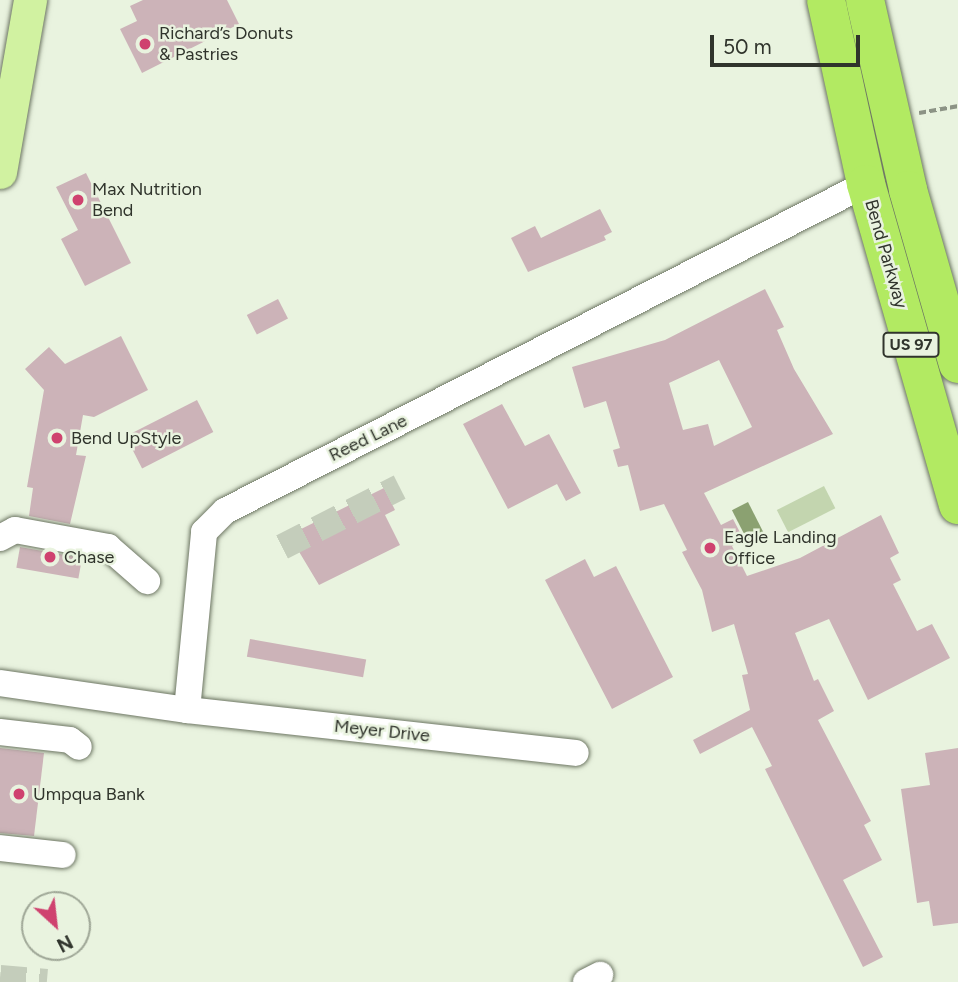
<!DOCTYPE html>
<html>
<head>
<meta charset="utf-8">
<style>
  body { margin:0 }
  #map { position:relative; width:958px; height:982px; overflow:hidden; background:#e9f3df; font-family:Figtree,sans-serif }
  div>[style] { position:absolute }
  [style*='--x'] { left:calc(var(--x)*1px); top:calc(var(--y)*1px); width:calc(var(--w)*1px); rotate:calc(var(--a)*1deg) }
  .green>* { inset:0; background:#c3d5af; transform-origin:0 0 }
  .water>* { inset:0; background:#8ba171; transform-origin:0 0 }
  .building>* { inset:0; background:#ccb3b8; transform-origin:0 0 }
  .minor-tunnel>* { height:26px; margin-top:-13px; transform-origin:0; background:repeating-linear-gradient(90deg,#c4cdbb 0 26px,transparent 0 39px) }
  .path>* { height:3.5px; margin-top:-1.75px; transform-origin:0; background:repeating-linear-gradient(90deg,#8c9385 0 7px,transparent 0 10.5px) }
  .roads { filter:drop-shadow(0 0 2px #6d7663) drop-shadow(0 0 2px #6d7663) }
  .minor>* { height:26px; margin:-13px; padding:0 13px; transform-origin:13px; border-radius:13px; background:#fff }
  .major>* { height:33px; margin:-16.5px; padding:0 16.5px; transform-origin:16.5px; border-radius:16.5px; background:#d1f2a1 }
  .highway>* { height:38px; margin:-19px; padding:0 19px; transform-origin:19px; border-radius:19px; background:#b2ea62 }
  .dots>* { width:19px; height:19px; translate:-50% -50%; box-sizing:border-box; border:4px solid #e9f3df; border-radius:50% }
  span { translate:-50% -50%; white-space:nowrap; text-align:center; line-height:1.15; -webkit-text-stroke:5px #e9f3df; paint-order:stroke }
  .shield-label span { padding:2px 5px; background:#e9f3df; border:2px solid; border-radius:5px; -webkit-text-stroke-width:0 }
  .shield-label { font-size:16px; color:#30342c; font-weight:700 }
  .poi-label { font-size:18px; color:#30342c }
  .left { translate:0 -50%; text-align:left }
  .street-label { font-size:18px; color:#30342c }
  .north { position:absolute; left:21px; top:891px; width:70px; height:70px; box-sizing:border-box; background:#e9f3df; border:2px solid #9fa797; border-radius:50%; rotate:153deg; font-size:19px; font-weight:700; line-height:28px; text-align:center; color:#30342c }
  .north::after { content:''; display:block; margin:auto; width:24px; height:32px; background:#cf426f; clip-path:polygon(50% 0,100% 100%,50% 72%,0 100%) }
  .scale { position:absolute; left:710px; top:35px; width:150px; height:32px; box-sizing:border-box; border:4px solid #30342c; border-top:0; padding-left:9px; font-size:21px; line-height:24px; white-space:nowrap; color:#30342c; -webkit-text-stroke:5px #e9f3df; paint-order:stroke }
</style>
</head>
<body>
<div id="map">
  <div class="green">
    <i style="left:824px;top:486px;width:25px;height:53px;rotate:63deg"></i>
  </div>
  <div class="water">
    <i style="left:748px;top:502px;width:38px;height:18px;rotate:63deg"></i>
  </div>
  <div class="building">
    <i style="clip-path:polygon(143px 0,227px 0,239px 24px,142px 73px,120px 29px,137px 21px,130px 6px)"></i>
    <i style="clip-path:polygon(86px 173px,131px 263px,85px 286px,61px 239px,78px 230px,56px 187px)"></i>
    <i style="clip-path:polygon(600px 209px,612px 232px,604px 236px,606px 240px,528px 272px,511px 238px,535px 226px,541px 238px)"></i>
    <i style="clip-path:polygon(evenodd,765px 289px,784px 327px,777px 330px,794px 369px,833px 434px,704px 493px,721px 525px,733px 519px,744px 540px,732px 546px,747px 576px,800px 558px,881px 515px,899px 553px,890px 558px,901px 580px,893px 584px,917px 631px,932px 624px,950px 658px,868px 700px,829px 619px,795px 633px,814px 681px,818px 679px,834px 711px,818px 720px,871px 821px,864px 825px,882px 860px,843px 880px,883px 957px,863px 967px,765px 769px,772px 766px,752px 727px,700px 754px,693px 740px,750px 710px,742px 675px,748px 674px,734px 624px,712px 632px,702px 590px,682px 552px,687px 550px,664px 504px,640px 511px,628px 465px,618px 467px,613px 450px,620px 448px,606px 401px,584px 408px,572px 367px,665px 340px,765px 289px,719px 360px,752px 427px,714px 446px,708px 424px,683px 430px,669px 383px,719px 360px)"></i>
    <i style="left:278px;top:299px;width:22px;height:35px;rotate:63deg"></i>
    <i style="clip-path:polygon(121px 336px,148px 390px,94px 417px,83px 415px,76px 455px,86px 456px,70px 524px,29px 516px,33px 488px,27px 487px,44px 390px,25px 369px,49px 347px,65px 364px)"></i>
    <i style="left:197px;top:400px;width:36px;height:80px;rotate:63deg"></i>
    <i style="clip-path:polygon(502px 404px,525px 446px,549px 434px,581px 493px,566px 501px,557px 484px,508px 509px,463px 424px)"></i>
    <i style="clip-path:polygon(384px 488px,395px 510px,385px 515px,400px 545px,319px 585px,289px 535px)"></i>
    <i style="left:20px;top:547px;width:63px;height:21px;rotate:10deg"></i>
    <i style="clip-path:polygon(585px 559px,594px 577px,616px 566px,673px 677px,612px 709px,545px 580px)"></i>
    <i style="left:250px;top:639px;width:118px;height:18px;rotate:10deg"></i>
    <i style="clip-path:polygon(0 748px,44px 753px,34px 836px,0 833px)"></i>
    <i style="clip-path:polygon(958px 748px,958px 923px,933px 926px,929px 901px,917px 903px,901px 789px,930px 785px,925px 753px)"></i>
  </div>
  <div class="minor-tunnel">
    <i style="--x:282;--y:547;--w:132;--a:-27"></i>
    <i style="--x:0;--y:978;--w:47;--a:4.9"></i>
  </div>
  <div class="path">
    <i style="--x:919;--y:113;--w:40;--a:-10"></i>
  </div>
  <div class="roads">
    <div class="minor">
      <i style="--x:0;--y:538;--w:17;--a:-28"></i>
      <i style="--x:15;--y:530;--w:95;--a:10.4"></i>
      <i style="--x:108;--y:547;--w:52;--a:41.1"></i>
      <i style="--x:0;--y:683;--w:189;--a:8.2"></i>
      <i style="--x:187;--y:710;--w:391;--a:6.3"></i>
      <i style="--x:187;--y:710;--w:179;--a:-84.5"></i>
      <i style="--x:204;--y:532;--w:30;--a:-45"></i>
      <i style="--x:225;--y:511;--w:720;--a:-27.03"></i>
      <i style="--x:0;--y:732;--w:70;--a:6.5"></i>
      <i style="--x:70;--y:740;--w:11;--a:38"></i>
      <i style="--x:0;--y:848;--w:63;--a:6.3"></i>
      <i style="--x:586;--y:982;--w:16;--a:-27"></i>
    </div>
    <div class="major">
      <i style="--x:0;--y:172;--w:175;--a:-80.1"></i>
    </div>
    <div class="highway">
      <i style="--x:826;--y:0;--w:188;--a:77.7"></i>
      <i style="--x:866;--y:184;--w:334;--a:74"></i>
      <i style="--x:865;--y:0;--w:195;--a:77.2"></i>
      <i style="--x:908;--y:190;--w:181;--a:74"></i>
    </div>
  </div>
  <div class="dots">
    <i style="left:145px;top:44px;background:#cf426f"></i>
    <i style="left:78px;top:200px;background:#cf426f"></i>
    <i style="left:57px;top:438px;background:#cf426f"></i>
    <i style="left:710px;top:548px;background:#cf426f"></i>
    <i style="left:50px;top:557px;background:#cf426f"></i>
    <i style="left:19px;top:794px;background:#cf426f"></i>
  </div>
  <div class="shield-label">
    <span style="left:911px;top:345px">US 97</span>
  </div>
  <div class="poi-label">
    <span class="left" style="left:159px;top:44px">Richard’s Donuts<br>&amp; Pastries</span>
    <span class="left" style="left:92px;top:200px">Max Nutrition<br>Bend</span>
    <span class="left" style="left:71px;top:438px">Bend UpStyle</span>
    <span class="left" style="left:724px;top:548px">Eagle Landing<br>Office</span>
    <span class="left" style="left:64px;top:557px">Chase</span>
    <span class="left" style="left:33px;top:794px">Umpqua Bank</span>
  </div>
  <div class="street-label">
    <span style="left:886px;top:254px;rotate:74deg">Bend Parkway</span>
    <span style="left:368px;top:438px;rotate:-26deg">Reed Lane</span>
    <span style="left:382px;top:731px;rotate:6deg">Meyer Drive</span>
  </div>
  <div class="north">N</div>
  <div class="scale">50 m</div>
</div>
</body>
</html>
